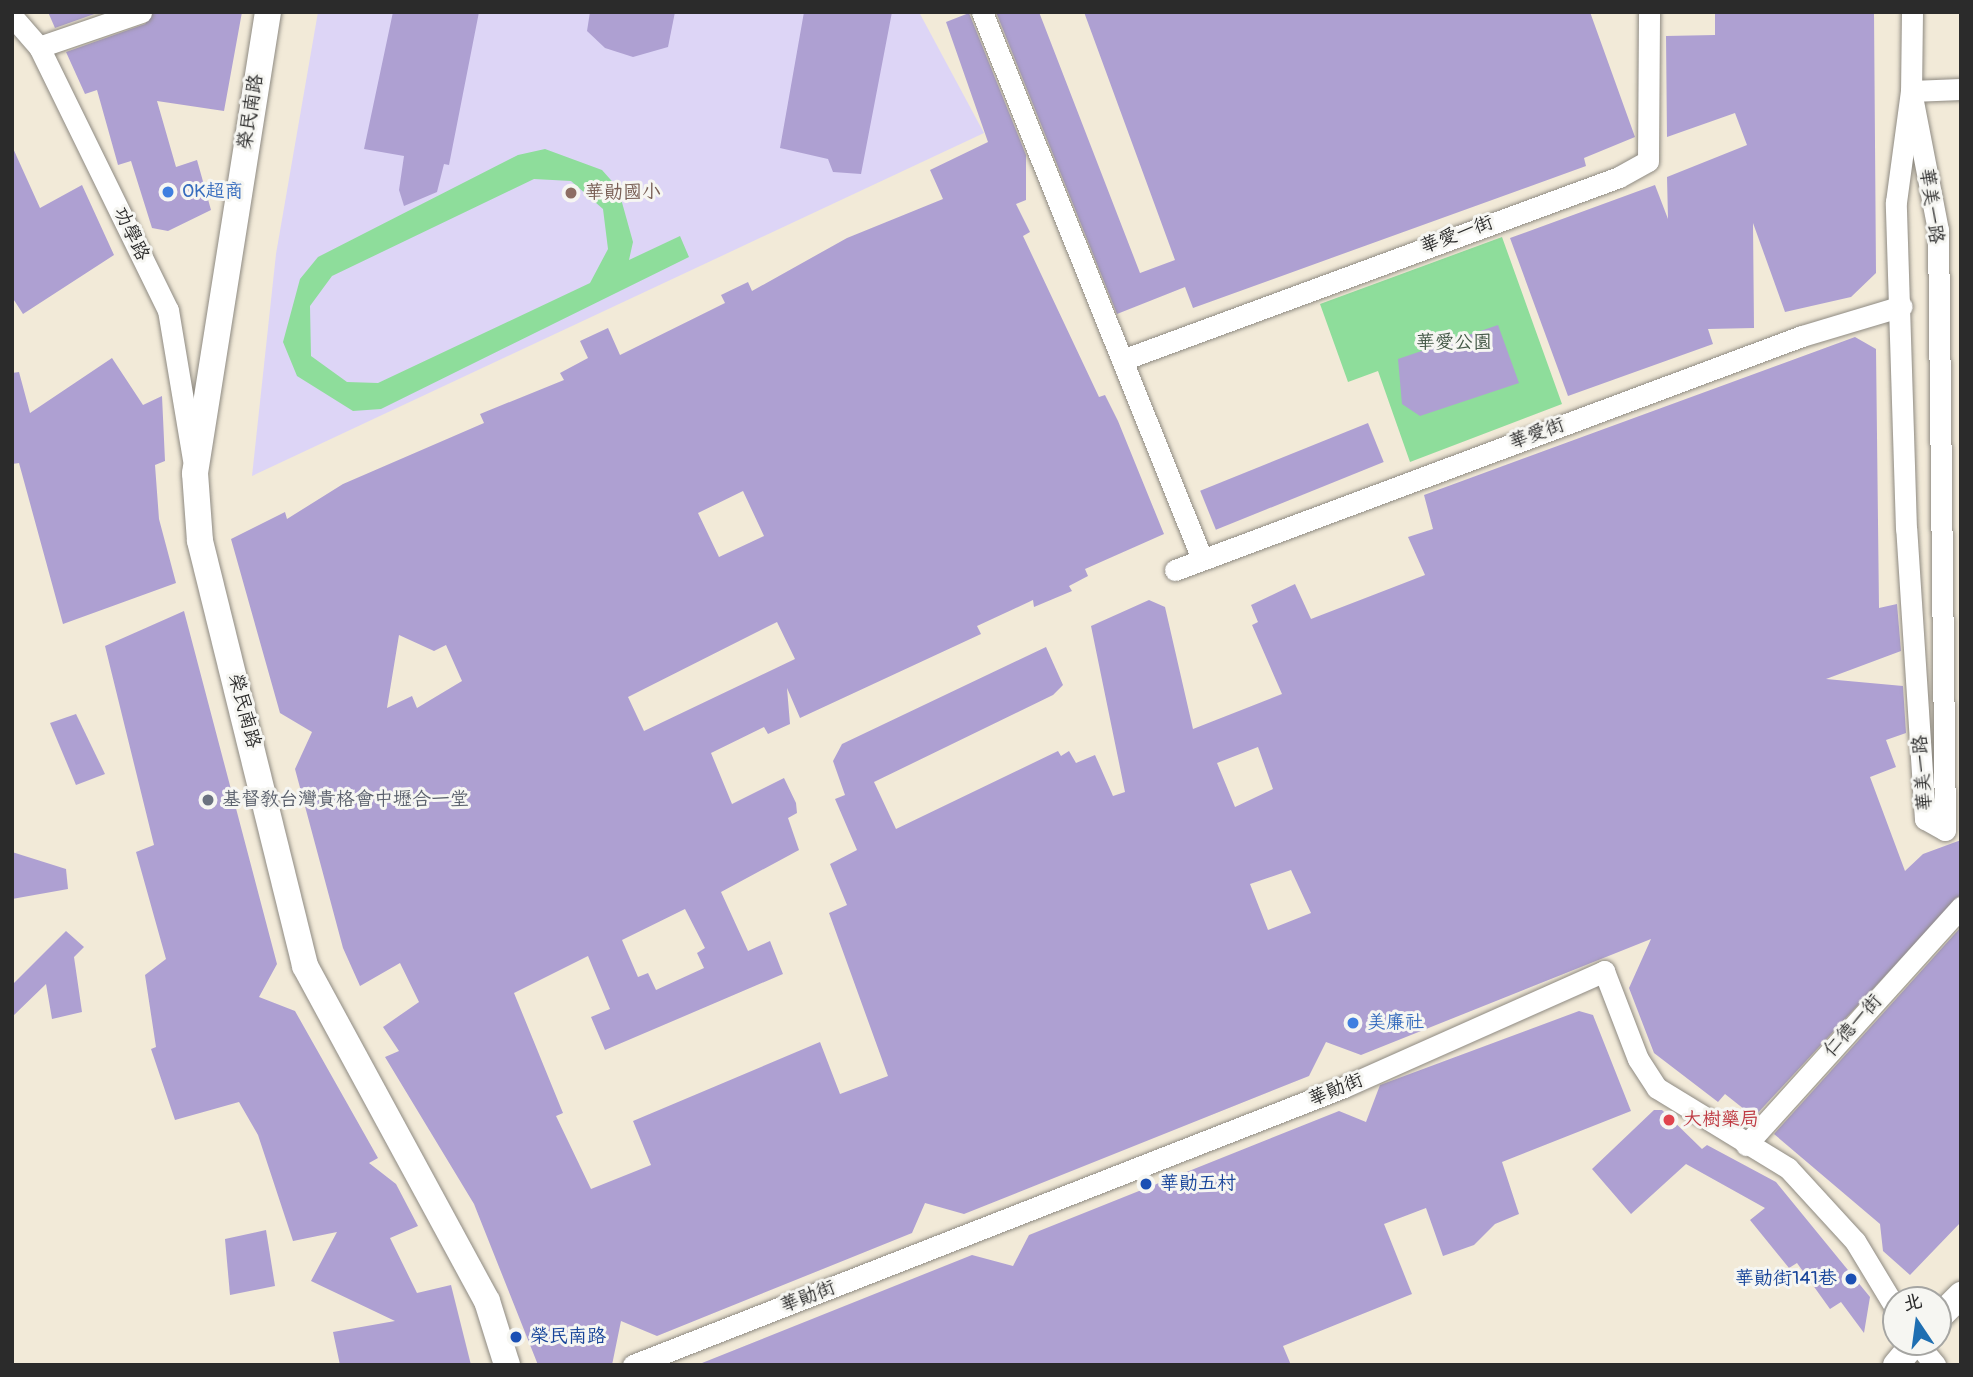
<!DOCTYPE html>
<html>
<head>
<meta charset="utf-8">
<style>
  body { margin:0 }
  #map { position:relative; width:1973px; height:1377px; overflow:hidden; background:#f2ead8; font-family:Pangolin,"LXGW WenKai TC",sans-serif }
  div>[style] { position:absolute }
  [style*='--x'] { left:calc(var(--x)*1px); top:calc(var(--y)*1px); width:calc(var(--w)*1px); rotate:calc(var(--a)*1deg) }
  .built>* { inset:0; background:#ddd5f6 }
  .green>* { inset:0; background:#8edd9b }
  .building>* { inset:0; background:#aea0d2; transform-origin:0 0 }
  .roads { filter:drop-shadow(0 0 2px #8e8a82) drop-shadow(0 0 2px #8e8a82) }
  .minor>* { height:21px; margin:-10.5px; padding:0 10.5px; transform-origin:10.5px; border-radius:10.5px; background:#fff }
  .tertiary>* { height:26px; margin:-13px; padding:0 13px; transform-origin:13px; border-radius:13px; background:#fff }
  .dots>* { width:19px; height:19px; translate:-50% -50%; box-sizing:border-box; border:4px solid #f6f6f2; border-radius:50% }
  span { translate:-50% -50%; white-space:nowrap; text-align:center; line-height:1.15; -webkit-text-stroke:6px #f6f6f2; paint-order:stroke }
  .street-label { font-size:19px; color:#2b2b2b }
  .shop-label { font-size:19px; color:#366cbe }
  .left { translate:0 -50%; text-align:left }
  .education-label { font-size:19px; color:#785e54 }
  .park-label { font-size:19px; color:#445847 }
  .worship-label { font-size:19px; color:#5b616d }
  .health-label { font-size:19px; color:#be3a42 }
  .transit-label { font-size:19px; color:#164399 }
  .right { translate:-100% -50%; text-align:right }
  .frame { position:absolute; inset:0; border:14px solid #2b2b2b; pointer-events:none }
  .north { position:absolute; left:1882px; top:1286px; width:70px; height:70px; box-sizing:border-box; background:#f6f6f2; border:2px solid #a5a5a2; border-radius:50%; rotate:347deg; font-size:19px; font-weight:700; line-height:28px; text-align:center; color:#2b2b2b }
  .north::after { content:''; display:block; margin:auto; width:24px; height:32px; background:#1f6fb2; clip-path:polygon(50% 0,100% 100%,50% 72%,0 100%) }
</style>
</head>
<body>
<div id="map">
  <div class="built">
    <i style="clip-path:polygon(318px 12px,919px 12px,984px 133px,252px 476px,276px 254px)"></i>
  </div>
  <div class="green">
    <i style="clip-path:polygon(evenodd,545px 149px,602px 170px,618px 188px,633px 242px,629px 260px,680px 236px,689px 257px,381px 409px,353px 411px,297px 376px,283px 342px,300px 279px,318px 257px,518px 155px,545px 149px,534px 179px,571px 181px,603px 209px,608px 249px,590px 283px,378px 383px,347px 382px,311px 356px,310px 306px,332px 276px,534px 179px)"></i>
    <i style="clip-path:polygon(1502px 237px,1562px 404px,1410px 462px,1378px 371px,1348px 382px,1320px 304px)"></i>
  </div>
  <div class="building">
    <i style="clip-path:polygon(48px 12px,100px 12px,55px 28px)"></i>
    <i style="clip-path:polygon(154px 12px,242px 12px,224px 111px,157px 101px,176px 167px,197px 160px,211px 210px,168px 231px,152px 228px,131px 161px,118px 165px,97px 90px,85px 94px,66px 52px,145px 24px)"></i>
    <i style="clip-path:polygon(393px 12px,479px 12px,449px 165px,444px 164px,437px 192px,404px 206px,399px 190px,404px 156px,364px 149px)"></i>
    <i style="clip-path:polygon(590px 12px,675px 12px,668px 47px,633px 57px,605px 48px,587px 31px)"></i>
    <i style="clip-path:polygon(804px 12px,892px 12px,861px 174px,833px 172px,828px 159px,780px 148px)"></i>
    <i style="clip-path:polygon(996px 12px,1039px 12px,1140px 273px,1175px 260px,1084px 12px,1590px 12px,1635px 137px,1584px 158px,1586px 166px,1193px 308px,1185px 287px,1117px 314px)"></i>
    <i style="clip-path:polygon(1715px 12px,1874px 12px,1876px 273px,1851px 297px,1785px 312px,1753px 223px,1754px 328px,1708px 329px,1713px 344px,1568px 396px,1510px 238px,1655px 185px,1668px 219px,1667px 177px,1747px 145px,1735px 113px,1667px 137px,1666px 36px,1715px 35px)"></i>
    <i style="clip-path:polygon(evenodd,969px 13px,1026px 155px,1026px 200px,1016px 204px,1030px 232px,1023px 236px,1099px 397px,1105px 395px,1118px 421px,1164px 534px,1085px 569px,1088px 576px,1069px 586px,1072px 591px,1034px 607px,1033px 600px,977px 626px,981px 634px,800px 718px,787px 688px,790px 724px,768px 734px,764px 727px,711px 753px,732px 804px,784px 778px,796px 803px,797px 813px,788px 818px,799px 850px,721px 892px,748px 951px,770px 941px,783px 974px,605px 1050px,591px 1017px,610px 1009px,588px 956px,514px 993px,563px 1113px,556px 1116px,591px 1189px,651px 1165px,633px 1121px,820px 1042px,840px 1094px,888px 1076px,829px 913px,847px 905px,830px 864px,857px 850px,835px 799px,845px 795px,833px 761px,842px 744px,1046px 647px,1063px 685px,1053px 695px,874px 782px,896px 829px,1058px 751px,1061px 756px,1069px 751px,1076px 763px,1095px 755px,1113px 796px,1125px 792px,1091px 626px,1149px 600px,1165px 607px,1193px 729px,1282px 694px,1252px 625px,1258px 622px,1251px 605px,1295px 584px,1311px 619px,1425px 575px,1408px 537px,1433px 529px,1424px 495px,1855px 337px,1876px 349px,1879px 608px,1897px 604px,1901px 651px,1826px 679px,1903px 686px,1906px 733px,1886px 740px,1896px 767px,1870px 777px,1905px 871px,1923px 854px,1961px 840px,1961px 894px,1754px 1117px,1725px 1094px,1718px 1102px,1654px 1053px,1629px 988px,1651px 939px,1361px 1055px,1326px 1042px,1309px 1076px,964px 1214px,925px 1203px,912px 1233px,657px 1336px,621px 1321px,612px 1365px,538px 1365px,474px 1204px,385px 1057px,399px 1051px,383px 1027px,419px 1002px,400px 963px,360px 986px,343px 948px,295px 769px,312px 732px,280px 713px,231px 539px,285px 512px,287px 519px,343px 484px,484px 423px,480px 414px,564px 380px,560px 373px,588px 358px,580px 341px,608px 328px,620px 355px,725px 303px,721px 295px,748px 282px,752px 291px,847px 238px,943px 199px,930px 170px,988px 142px,946px 22px,969px 13px,743px 491px,764px 536px,719px 557px,698px 513px,743px 491px,969px 13px,777px 622px,795px 659px,644px 731px,628px 697px,777px 622px,969px 13px,399px 635px,434px 651px,446px 645px,462px 681px,417px 708px,412px 696px,387px 708px,399px 635px,969px 13px,1258px 747px,1273px 789px,1235px 807px,1217px 763px,1258px 747px,969px 13px,1291px 870px,1311px 913px,1268px 930px,1250px 884px,1291px 870px,969px 13px,685px 909px,705px 948px,697px 953px,704px 968px,656px 990px,648px 973px,638px 977px,622px 940px,685px 909px)"></i>
    <i style="clip-path:polygon(12px 146px,40px 208px,82px 185px,114px 255px,23px 314px,12px 297px)"></i>
    <i style="clip-path:polygon(1498px 325px,1519px 383px,1420px 416px,1402px 404px,1398px 359px)"></i>
    <i style="clip-path:polygon(112px 358px,143px 405px,162px 396px,165px 461px,155px 465px,159px 519px,176px 583px,63px 624px,19px 463px,12px 464px,12px 373px,19px 372px,30px 413px)"></i>
    <i style="left:1368px;top:423px;width:42px;height:181px;rotate:68deg"></i>
    <i style="clip-path:polygon(184px 611px,277px 964px,259px 997px,295px 1011px,378px 1158px,369px 1163px,396px 1184px,418px 1226px,390px 1238px,417px 1293px,451px 1285px,471px 1365px,340px 1365px,333px 1332px,395px 1321px,311px 1281px,337px 1232px,293px 1241px,258px 1135px,239px 1102px,175px 1120px,151px 1049px,156px 1047px,145px 975px,166px 959px,136px 852px,154px 845px,105px 646px)"></i>
    <i style="clip-path:polygon(76px 714px,105px 774px,76px 785px,50px 723px)"></i>
    <i style="clip-path:polygon(12px 852px,66px 869px,68px 889px,12px 899px)"></i>
    <i style="clip-path:polygon(1961px 927px,1961px 1222px,1910px 1275px,1883px 1251px,1880px 1224px,1774px 1134px)"></i>
    <i style="clip-path:polygon(66px 931px,84px 947px,74px 957px,82px 1012px,52px 1019px,46px 984px,12px 1017px,12px 985px)"></i>
    <i style="clip-path:polygon(1579px 1011px,1593px 1015px,1631px 1111px,1502px 1162px,1519px 1214px,1495px 1224px,1474px 1245px,1443px 1256px,1426px 1208px,1384px 1224px,1412px 1294px,1283px 1346px,1291px 1365px,697px 1365px,972px 1255px,1013px 1266px,1029px 1235px,1339px 1111px,1366px 1122px,1380px 1085px)"></i>
    <i style="clip-path:polygon(1654px 1110px,1662px 1110px,1702px 1149px,1707px 1145px,1776px 1182px,1870px 1297px,1864px 1333px,1841px 1302px,1830px 1309px,1797px 1263px,1789px 1268px,1750px 1220px,1765px 1208px,1686px 1164px,1631px 1214px,1592px 1169px)"></i>
    <i style="clip-path:polygon(266px 1230px,275px 1286px,230px 1295px,225px 1239px)"></i>
  </div>
  <div class="roads">
    <div class="minor">
      <i style="--x:982;--y:12;--w:590;--a:68.09"></i>
      <i style="--x:1912;--y:12;--w:79;--a:90.7"></i>
      <i style="--x:1911;--y:91;--w:50;--a:-2.3"></i>
      <i style="--x:12;--y:16;--w:41;--a:48.9"></i>
      <i style="--x:39;--y:47;--w:293;--a:63.9"></i>
      <i style="--x:168;--y:310;--w:151;--a:80.5"></i>
      <i style="--x:39;--y:47;--w:108;--a:-18.9"></i>
      <i style="--x:1911;--y:91;--w:142;--a:79"></i>
      <i style="--x:1938;--y:230;--w:600;--a:89.33"></i>
      <i style="--x:1945;--y:830;--w:23;--a:-151"></i>
      <i style="--x:1925;--y:819;--w:291;--a:-93.7"></i>
      <i style="--x:1906;--y:529;--w:327;--a:-91.8"></i>
      <i style="--x:1896;--y:202;--w:112;--a:-82.3"></i>
      <i style="--x:1125;--y:359;--w:526;--a:-20.22"></i>
      <i style="--x:1619;--y:177;--w:33;--a:-29"></i>
      <i style="--x:1648;--y:161;--w:149;--a:-89.6"></i>
      <i style="--x:1175;--y:570;--w:669;--a:-20.47"></i>
      <i style="--x:1802;--y:336;--w:104;--a:-16.7"></i>
      <i style="--x:1746;--y:1145;--w:321;--a:-47.9"></i>
      <i style="--x:1916;--y:1342;--w:30;--a:50"></i>
      <i style="--x:633;--y:1365;--w:763;--a:-21.36"></i>
      <i style="--x:1344;--y:1087;--w:285;--a:-24"></i>
      <i style="--x:1604;--y:971;--w:94;--a:68.9"></i>
      <i style="--x:1638;--y:1059;--w:35;--a:57"></i>
      <i style="--x:1657;--y:1088;--w:153;--a:31.4"></i>
      <i style="--x:1788;--y:1168;--w:99;--a:47.5"></i>
      <i style="--x:1855;--y:1241;--w:79;--a:58.9"></i>
    </div>
    <div class="tertiary">
      <i style="--x:268;--y:12;--w:467;--a:99"></i>
      <i style="--x:195;--y:473;--w:68;--a:85.8"></i>
      <i style="--x:200;--y:541;--w:438;--a:76.1"></i>
      <i style="--x:305;--y:966;--w:381;--a:61.5"></i>
      <i style="--x:487;--y:1301;--w:67;--a:72.6"></i>
      <i style="--x:1938;--y:1318;--w:33;--a:-45"></i>
      <i style="--x:1896;--y:1365;--w:30;--a:-50"></i>
    </div>
  </div>
  <div class="dots">
    <i style="left:168px;top:192px;background:#3f7fe0"></i>
    <i style="left:571px;top:193px;background:#8d6e63"></i>
    <i style="left:208px;top:800px;background:#6b7280"></i>
    <i style="left:1353px;top:1023px;background:#3f7fe0"></i>
    <i style="left:1669px;top:1120px;background:#e0444e"></i>
    <i style="left:1146px;top:1184px;background:#1a4fb4"></i>
    <i style="left:1851px;top:1279px;background:#1a4fb4"></i>
    <i style="left:516px;top:1337px;background:#1a4fb4"></i>
  </div>
  <div class="street-label">
    <span style="left:251px;top:112px;rotate:-81deg">榮民南路</span>
    <span style="left:1931px;top:206px;rotate:82deg">華美一路</span>
    <span style="left:131px;top:234px;rotate:64deg">功學路</span>
    <span style="left:1457px;top:235px;rotate:-20deg">華愛一街</span>
    <span style="left:1537px;top:434px;rotate:-20deg">華愛街</span>
    <span style="left:244px;top:711px;rotate:75deg">榮民南路</span>
    <span style="left:1923px;top:773px;rotate:-94deg">華美一路</span>
    <span style="left:1853px;top:1026px;rotate:-48deg">仁德一街</span>
    <span style="left:1336px;top:1090px;rotate:-22deg">華勛街</span>
    <span style="left:808px;top:1297px;rotate:-21deg">華勛街</span>
  </div>
  <div class="shop-label">
    <span class="left" style="left:182px;top:192px">OK超商</span>
    <span class="left" style="left:1367px;top:1023px">美廉社</span>
  </div>
  <div class="education-label">
    <span class="left" style="left:585px;top:193px">華勛國小</span>
  </div>
  <div class="park-label">
    <span style="left:1454px;top:343px">華愛公園</span>
  </div>
  <div class="worship-label">
    <span class="left" style="left:222px;top:800px">基督教台灣貴格會中壢合一堂</span>
  </div>
  <div class="health-label">
    <span class="left" style="left:1683px;top:1120px">大樹藥局</span>
  </div>
  <div class="transit-label">
    <span class="left" style="left:1160px;top:1184px">華勛五村</span>
    <span class="right" style="left:1837px;top:1279px">華勛街141巷</span>
    <span class="left" style="left:530px;top:1337px">榮民南路</span>
  </div>
  <div class="frame"></div>
  <div class="north">北</div>
</div>
</body>
</html>
